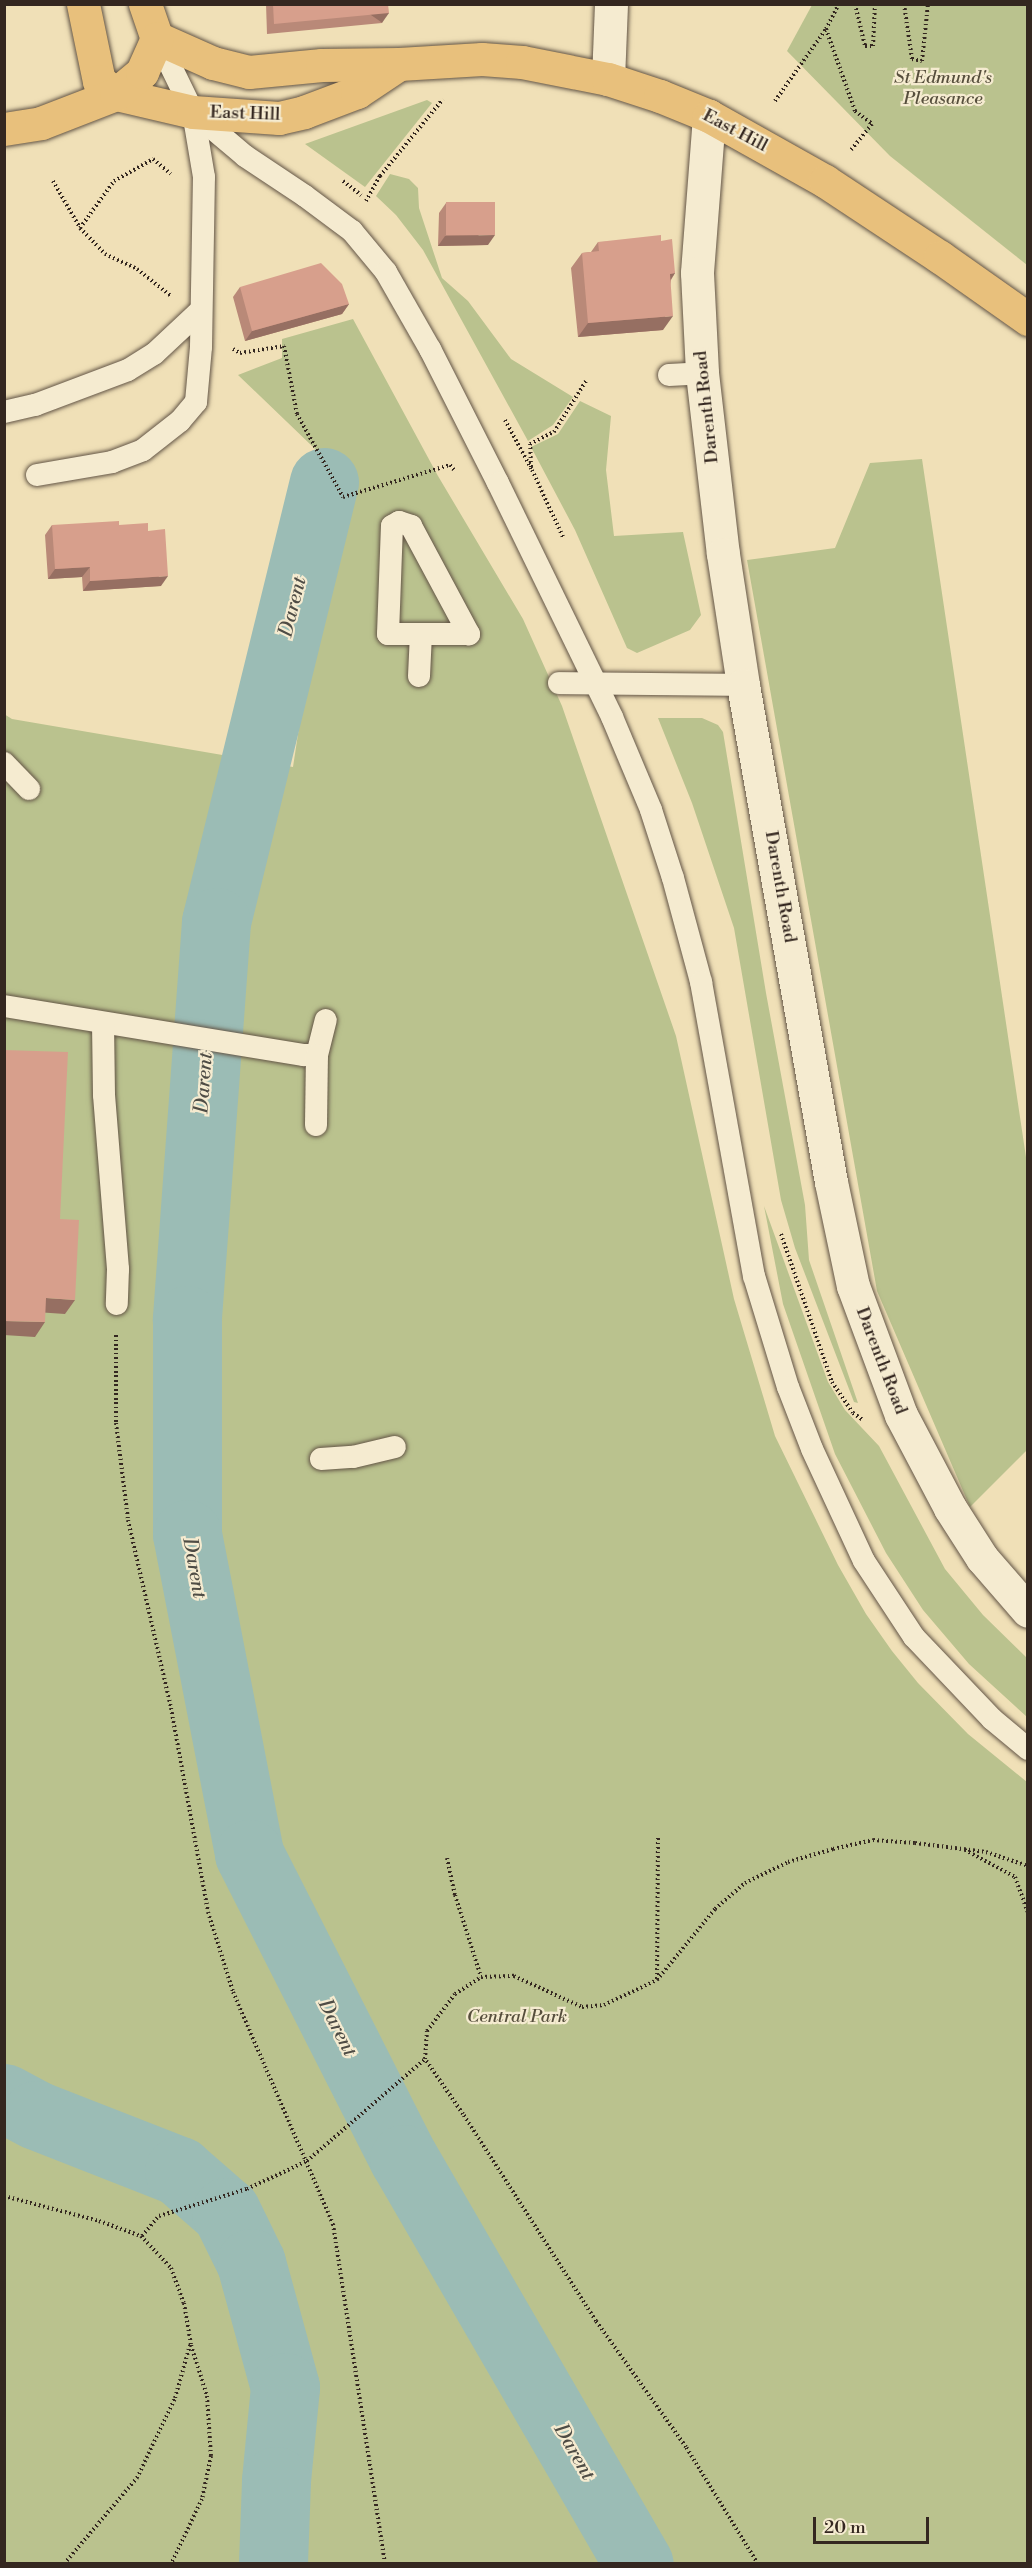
<!DOCTYPE html>
<html>
<head>
<meta charset="utf-8">
<style>
  body { margin:0 }
  #map { position:relative; width:1032px; height:2568px; overflow:hidden; background:#f0e0b7; font-family:"Libre Bodoni",serif }
  div>[style] { position:absolute }
  [style*='--x'] { left:calc(var(--x)*1px); top:calc(var(--y)*1px); width:calc(var(--w)*1px); rotate:calc(var(--a)*1deg) }
  .green>* { inset:0; background:#bac28e }
  .river>* { height:69px; margin:-34.5px; padding:0 34.5px; transform-origin:34.5px; border-radius:34.5px; background:#9bbcb5 }
  .path>* { height:4px; margin-top:-2px; transform-origin:0; background:repeating-linear-gradient(90deg,#342720 0 1.5px,transparent 0 4.5px) }
  .roads { filter:drop-shadow(0 0 2px #635546) drop-shadow(0 0 2px #635546) }
  .service>* { height:22px; margin:-11px; padding:0 11px; transform-origin:11px; border-radius:11px; background:#f5ebd0 }
  .minor>* { height:33px; margin:-16.5px; padding:0 16.5px; transform-origin:16.5px; border-radius:16.5px; background:#f5ebd0 }
  .tertiary>* { height:33px; margin:-16.5px; padding:0 16.5px; transform-origin:16.5px; border-radius:16.5px; background:#f5ebd0 }
  .primary>* { height:33px; margin:-16.5px; padding:0 16.5px; transform-origin:16.5px; border-radius:16.5px; background:#e8c07c }
  .wall>* { inset:0; background:#b98978 }
  .shaded-wall>* { inset:0; background:#966f62; transform-origin:0 0 }
  .building>* { inset:0; background:#d79f8c; transform-origin:0 0 }
  span { translate:-50% -50%; white-space:nowrap; text-align:center; line-height:1.15; -webkit-text-stroke:4.5px #f5ebd0; paint-order:stroke }
  .park-label { font-size:18px; color:#564e3c; font-style:italic }
  .street-label { font-size:18px; color:#342720 }
  .water-label { font-size:20px; color:#4e4c45; font-style:italic }
  .frame { position:absolute; inset:0; border:6px solid #342720; pointer-events:none }
  .scale { position:absolute; left:813px; top:2517px; width:116px; height:27px; box-sizing:border-box; border:3px solid #342720; border-top:0; padding-left:8px; font-size:18px; line-height:21px; white-space:nowrap; color:#342720; -webkit-text-stroke:4px #f5ebd0; paint-order:stroke }
</style>
</head>
<body>
<div id="map">
  <div class="green">
    <i style="clip-path:polygon(812px 5px,1027px 5px,1027px 265px,890px 156px,787px 51px)"></i>
    <i style="clip-path:polygon(427px 100px,432px 103px,365px 187px,305px 144px)"></i>
    <i style="clip-path:polygon(390px 174px,409px 179px,418px 188px,419px 208px,442px 278px,468px 301px,511px 359px,573px 397px,553px 425px,528px 441px,423px 250px,396px 215px,376px 196px)"></i>
    <i style="clip-path:polygon(353px 319px,438px 476px,523px 619px,562px 706px,676px 1036px,734px 1299px,775px 1436px,838px 1565px,866px 1614px,892px 1651px,918px 1683px,968px 1734px,1027px 1782px,1027px 2563px,5px 2563px,4px 714px,12px 719px,293px 767px,338px 471px,238px 375px,282px 358px,282px 339px)"></i>
    <i style="clip-path:polygon(580px 401px,611px 416px,606px 470px,614px 536px,683px 532px,701px 615px,690px 630px,637px 653px,627px 648px,575px 530px,531px 447px,558px 434px)"></i>
    <i style="clip-path:polygon(922px 459px,1027px 1164px,1027px 1450px,970px 1507px,877px 1291px,747px 560px,835px 548px,870px 463px)"></i>
    <i style="clip-path:polygon(658px 718px,702px 718px,718px 725px,723px 732px,766px 993px,805px 1205px,809px 1260px,858px 1403px,854px 1402px,795px 1248px,781px 1200px,734px 928px,692px 803px)"></i>
    <i style="clip-path:polygon(764px 1206px,828px 1382px,845px 1410px,879px 1446px,945px 1569px,983px 1615px,1027px 1658px,1027px 1717px,969px 1664px,923px 1610px,886px 1553px,835px 1454px,783px 1304px)"></i>
  </div>
  <div class="river">
    <i style="--x:324;--y:482;--w:453;--a:103.8"></i>
    <i style="--x:216;--y:922;--w:399;--a:94.2"></i>
    <i style="--x:187;--y:1320;--w:214;--a:90"></i>
    <i style="--x:187;--y:1534;--w:326;--a:79"></i>
    <i style="--x:249;--y:1854;--w:342;--a:63.1"></i>
    <i style="--x:404;--y:2159;--w:468;--a:59.9"></i>
    <i style="--x:4;--y:2098;--w:36;--a:28"></i>
    <i style="--x:36;--y:2115;--w:154;--a:21.4"></i>
    <i style="--x:179;--y:2171;--w:62;--a:41.1"></i>
    <i style="--x:226;--y:2212;--w:57;--a:63.9"></i>
    <i style="--x:251;--y:2263;--w:129;--a:74.7"></i>
    <i style="--x:285;--y:2387;--w:94;--a:95.5"></i>
    <i style="--x:276;--y:2481;--w:83;--a:92.1"></i>
  </div>
  <div class="path">
    <i style="--x:855;--y:4;--w:43;--a:76.6"></i>
    <i style="--x:865;--y:46;--w:8;--a:0"></i>
    <i style="--x:873;--y:46;--w:42;--a:-87.3"></i>
    <i style="--x:904;--y:4;--w:56;--a:81.7"></i>
    <i style="--x:912;--y:59;--w:10;--a:11"></i>
    <i style="--x:922;--y:61;--w:57;--a:-84"></i>
    <i style="--x:826;--y:29;--w:87;--a:70.5"></i>
    <i style="--x:855;--y:111;--w:21;--a:37"></i>
    <i style="--x:872;--y:124;--w:33;--a:129"></i>
    <i style="--x:775;--y:101;--w:88;--a:-54.7"></i>
    <i style="--x:826;--y:29;--w:28;--a:-63"></i>
    <i style="--x:53;--y:181;--w:54;--a:60.1"></i>
    <i style="--x:80;--y:228;--w:36;--a:46"></i>
    <i style="--x:105;--y:254;--w:35;--a:25"></i>
    <i style="--x:137;--y:269;--w:43;--a:38.5"></i>
    <i style="--x:343;--y:181;--w:23;--a:38"></i>
    <i style="--x:366;--y:201;--w:29;--a:-61"></i>
    <i style="--x:380;--y:176;--w:99;--a:-50.7"></i>
    <i style="--x:80;--y:228;--w:58;--a:-54.1"></i>
    <i style="--x:114;--y:181;--w:45;--a:-29.4"></i>
    <i style="--x:153;--y:159;--w:23;--a:40"></i>
    <i style="--x:233;--y:349;--w:8;--a:30"></i>
    <i style="--x:240;--y:353;--w:45;--a:-9"></i>
    <i style="--x:284;--y:346;--w:69;--a:79.2"></i>
    <i style="--x:297;--y:414;--w:95;--a:61"></i>
    <i style="--x:343;--y:497;--w:112;--a:-16.7"></i>
    <i style="--x:450;--y:465;--w:6;--a:51"></i>
    <i style="--x:505;--y:420;--w:57;--a:61.6"></i>
    <i style="--x:532;--y:470;--w:74;--a:65.2"></i>
    <i style="--x:531;--y:467;--w:23;--a:-92"></i>
    <i style="--x:530;--y:444;--w:27;--a:-27"></i>
    <i style="--x:554;--y:432;--w:60;--a:-57.9"></i>
    <i style="--x:781;--y:1234;--w:157;--a:71"></i>
    <i style="--x:832;--y:1382;--w:37;--a:56"></i>
    <i style="--x:853;--y:1413;--w:12;--a:35"></i>
    <i style="--x:116;--y:1335;--w:88;--a:90"></i>
    <i style="--x:116;--y:1423;--w:98;--a:82.9"></i>
    <i style="--x:128;--y:1520;--w:193;--a:77.1"></i>
    <i style="--x:171;--y:1708;--w:207;--a:79.7"></i>
    <i style="--x:208;--y:1912;--w:84;--a:72.6"></i>
    <i style="--x:233;--y:1992;--w:253;--a:66.7"></i>
    <i style="--x:333;--y:2224;--w:344;--a:81.3"></i>
    <i style="--x:965;--y:1850;--w:57;--a:28.4"></i>
    <i style="--x:1015;--y:1877;--w:37;--a:70"></i>
    <i style="--x:447;--y:1858;--w:38;--a:78"></i>
    <i style="--x:455;--y:1895;--w:86;--a:72.4"></i>
    <i style="--x:657;--y:1979;--w:141;--a:-89.6"></i>
    <i style="--x:4;--y:2196;--w:98;--a:14.7"></i>
    <i style="--x:99;--y:2221;--w:45;--a:19.7"></i>
    <i style="--x:141;--y:2236;--w:44;--a:46.8"></i>
    <i style="--x:171;--y:2268;--w:37;--a:70"></i>
    <i style="--x:184;--y:2303;--w:43;--a:80.5"></i>
    <i style="--x:191;--y:2345;--w:53;--a:72.6"></i>
    <i style="--x:207;--y:2396;--w:60;--a:86.2"></i>
    <i style="--x:211;--y:2456;--w:44;--a:101.8"></i>
    <i style="--x:202;--y:2499;--w:72;--a:115.5"></i>
    <i style="--x:142;--y:2236;--w:26;--a:-50"></i>
    <i style="--x:159;--y:2216;--w:92;--a:-17.1"></i>
    <i style="--x:247;--y:2189;--w:66;--a:-25"></i>
    <i style="--x:307;--y:2161;--w:156;--a:-40.8"></i>
    <i style="--x:64;--y:2564;--w:113;--a:-49.7"></i>
    <i style="--x:137;--y:2478;--w:89;--a:-64.6"></i>
    <i style="--x:175;--y:2398;--w:55;--a:-74.2"></i>
    <i style="--x:758;--y:2564;--w:137;--a:-121.6"></i>
    <i style="--x:686;--y:2447;--w:155;--a:-125.5"></i>
    <i style="--x:596;--y:2321;--w:246;--a:-122.7"></i>
    <i style="--x:463;--y:2114;--w:67;--a:-124.6"></i>
    <i style="--x:425;--y:2059;--w:28;--a:-86"></i>
    <i style="--x:427;--y:2031;--w:46;--a:-52.9"></i>
    <i style="--x:455;--y:1994;--w:31;--a:-33"></i>
    <i style="--x:481;--y:1977;--w:33;--a:-2"></i>
    <i style="--x:514;--y:1976;--w:75;--a:24.5"></i>
    <i style="--x:582;--y:2007;--w:22;--a:-5"></i>
    <i style="--x:604;--y:2005;--w:59;--a:-25.3"></i>
    <i style="--x:657;--y:1980;--w:92;--a:-50.8"></i>
    <i style="--x:715;--y:1909;--w:40;--a:-41"></i>
    <i style="--x:745;--y:1883;--w:48;--a:-26"></i>
    <i style="--x:788;--y:1862;--w:47;--a:-16.1"></i>
    <i style="--x:833;--y:1849;--w:41;--a:-12.7"></i>
    <i style="--x:873;--y:1840;--w:42;--a:4.1"></i>
    <i style="--x:915;--y:1843;--w:72;--a:7.2"></i>
    <i style="--x:986;--y:1852;--w:44;--a:18.4"></i>
  </div>
  <div class="roads">
    <div class="service">
      <i style="--x:193;--y:112;--w:68;--a:40.2"></i>
      <i style="--x:245;--y:156;--w:72;--a:33.7"></i>
      <i style="--x:305;--y:196;--w:59;--a:36.7"></i>
      <i style="--x:352;--y:231;--w:53;--a:50.3"></i>
      <i style="--x:386;--y:272;--w:89;--a:60.3"></i>
      <i style="--x:430;--y:349;--w:150;--a:63.1"></i>
      <i style="--x:498;--y:483;--w:260;--a:64"></i>
      <i style="--x:612;--y:717;--w:101;--a:67.2"></i>
      <i style="--x:651;--y:810;--w:71;--a:72.1"></i>
      <i style="--x:673;--y:878;--w:108;--a:74.9"></i>
      <i style="--x:701;--y:982;--w:299;--a:79.8"></i>
      <i style="--x:754;--y:1276;--w:116;--a:73"></i>
      <i style="--x:788;--y:1387;--w:66;--a:68.8"></i>
      <i style="--x:812;--y:1449;--w:123;--a:65.1"></i>
      <i style="--x:864;--y:1561;--w:91;--a:56.7"></i>
      <i style="--x:914;--y:1637;--w:113;--a:46.4"></i>
      <i style="--x:992;--y:1719;--w:47;--a:39.8"></i>
      <i style="--x:669;--y:375;--w:33;--a:-3"></i>
      <i style="--x:4;--y:412;--w:32;--a:-13"></i>
      <i style="--x:35;--y:405;--w:99;--a:-20.6"></i>
      <i style="--x:128;--y:370;--w:31;--a:-32"></i>
      <i style="--x:154;--y:354;--w:64;--a:-43.1"></i>
      <i style="--x:37;--y:475;--w:76;--a:-9.8"></i>
      <i style="--x:112;--y:462;--w:33;--a:-21"></i>
      <i style="--x:143;--y:450;--w:47;--a:-38.1"></i>
      <i style="--x:180;--y:421;--w:25;--a:-50"></i>
      <i style="--x:196;--y:402;--w:55;--a:-84.8"></i>
      <i style="--x:201;--y:347;--w:170;--a:-89"></i>
      <i style="--x:204;--y:177;--w:66;--a:-99.6"></i>
      <i style="--x:193;--y:112;--w:82;--a:-115.9"></i>
      <i style="--x:399;--y:522;--w:13;--a:18"></i>
      <i style="--x:411;--y:526;--w:123;--a:61.8"></i>
      <i style="--x:469;--y:634;--w:81;--a:180"></i>
      <i style="--x:388;--y:634;--w:108;--a:-87.9"></i>
      <i style="--x:392;--y:526;--w:8;--a:-30"></i>
      <i style="--x:419;--y:676;--w:42;--a:-87.3"></i>
      <i style="--x:559;--y:683;--w:184;--a:0.6"></i>
      <i style="--x:4;--y:763;--w:36;--a:46"></i>
      <i style="--x:4;--y:1006;--w:304;--a:9.3"></i>
      <i style="--x:304;--y:1055;--w:13;--a:0"></i>
      <i style="--x:317;--y:1055;--w:36;--a:-76"></i>
      <i style="--x:103;--y:1023;--w:72;--a:89.2"></i>
      <i style="--x:104;--y:1095;--w:175;--a:85.4"></i>
      <i style="--x:118;--y:1269;--w:35;--a:92"></i>
      <i style="--x:316;--y:1125;--w:70;--a:-89.2"></i>
      <i style="--x:321;--y:1459;--w:32;--a:-4"></i>
      <i style="--x:353;--y:1457;--w:43;--a:-13.4"></i>
    </div>
    <div class="minor">
      <i style="--x:608;--y:79;--w:75;--a:-87.7"></i>
    </div>
    <div class="tertiary">
      <i style="--x:709;--y:116;--w:157;--a:94.4"></i>
      <i style="--x:697;--y:273;--w:100;--a:87.1"></i>
      <i style="--x:702;--y:373;--w:182;--a:83.4"></i>
      <i style="--x:723;--y:554;--w:133;--a:81.3"></i>
      <i style="--x:743;--y:685;--w:505;--a:79.96"></i>
      <i style="--x:831;--y:1182;--w:106;--a:78.1"></i>
      <i style="--x:853;--y:1286;--w:138;--a:69.6"></i>
      <i style="--x:901;--y:1415;--w:105;--a:62.2"></i>
      <i style="--x:950;--y:1508;--w:59;--a:57.4"></i>
      <i style="--x:982;--y:1558;--w:70;--a:49"></i>
    </div>
    <div class="primary">
      <i style="--x:83;--y:4;--w:79;--a:78.3"></i>
      <i style="--x:99;--y:81;--w:21;--a:37"></i>
      <i style="--x:116;--y:94;--w:79;--a:13.2"></i>
      <i style="--x:193;--y:112;--w:86;--a:4"></i>
      <i style="--x:279;--y:118;--w:26;--a:-13"></i>
      <i style="--x:304;--y:112;--w:57;--a:-20.7"></i>
      <i style="--x:357;--y:92;--w:50;--a:-33.7"></i>
      <i style="--x:145;--y:4;--w:36;--a:71"></i>
      <i style="--x:157;--y:38;--w:61;--a:24.1"></i>
      <i style="--x:213;--y:63;--w:37;--a:14"></i>
      <i style="--x:249;--y:72;--w:73;--a:-5.5"></i>
      <i style="--x:322;--y:65;--w:77;--a:-0.7"></i>
      <i style="--x:399;--y:64;--w:83;--a:-3.4"></i>
      <i style="--x:482;--y:59;--w:40;--a:4.3"></i>
      <i style="--x:522;--y:62;--w:88;--a:11.2"></i>
      <i style="--x:608;--y:79;--w:55;--a:18.1"></i>
      <i style="--x:660;--y:96;--w:53;--a:22.2"></i>
      <i style="--x:709;--y:116;--w:133;--a:29.3"></i>
      <i style="--x:825;--y:181;--w:138;--a:33.5"></i>
      <i style="--x:940;--y:257;--w:108;--a:35.2"></i>
      <i style="--x:4;--y:129;--w:37;--a:-9"></i>
      <i style="--x:41;--y:123;--w:80;--a:-21.1"></i>
      <i style="--x:116;--y:94;--w:34;--a:-40"></i>
      <i style="--x:142;--y:72;--w:37;--a:-66"></i>
    </div>
  </div>
  <div class="wall">
    <i style="clip-path:polygon(266px 4px,388px 4px,382px 23px,267px 34px)"></i>
    <i style="clip-path:polygon(446px 203px,488px 245px,438px 246px,439px 213px)"></i>
    <i style="clip-path:polygon(661px 241px,675px 273px,671px 280px,663px 330px,578px 337px,571px 268px,582px 253px,591px 252px,598px 242px)"></i>
    <i style="clip-path:polygon(240px 287px,349px 304px,342px 314px,245px 341px,233px 297px)"></i>
    <i style="clip-path:polygon(52px 525px,119px 525px,148px 531px,161px 586px,83px 591px,82px 577px,48px 579px,45px 535px)"></i>
  </div>
  <div class="shaded-wall">
    <i style="left:389px;top:13px;width:12px;height:116px;rotate:125deg"></i>
    <i style="clip-path:polygon(495px 235px,488px 245px,438px 246px,445px 236px)"></i>
    <i style="clip-path:polygon(675px 273px,665px 288px,670px 274px)"></i>
    <i style="clip-path:polygon(349px 304px,342px 314px,245px 341px,252px 331px)"></i>
    <i style="clip-path:polygon(673px 316px,663px 330px,578px 337px,588px 323px)"></i>
    <i style="clip-path:polygon(90px 567px,82px 577px,48px 579px,55px 569px)"></i>
    <i style="clip-path:polygon(168px 576px,161px 586px,83px 591px,90px 581px)"></i>
    <i style="clip-path:polygon(46px 1298px,75px 1300px,65px 1314px,36px 1312px)"></i>
    <i style="clip-path:polygon(4px 1321px,45px 1322px,35px 1337px,4px 1335px)"></i>
  </div>
  <div class="building">
    <i style="clip-path:polygon(273px 4px,388px 4px,389px 13px,274px 24px)"></i>
    <i style="left:495px;top:202px;width:33px;height:49px;rotate:90deg"></i>
    <i style="clip-path:polygon(661px 235px,661px 241px,672px 239px,675px 273px,670px 274px,673px 316px,588px 323px,582px 253px,599px 251px,598px 242px)"></i>
    <i style="clip-path:polygon(321px 263px,342px 284px,349px 304px,252px 331px,240px 287px)"></i>
    <i style="clip-path:polygon(119px 521px,119px 525px,148px 523px,148px 531px,165px 529px,168px 576px,90px 581px,90px 567px,55px 569px,52px 525px)"></i>
    <i style="clip-path:polygon(4px 1050px,68px 1052px,60px 1219px,79px 1220px,75px 1300px,46px 1298px,45px 1322px,4px 1321px)"></i>
  </div>
  <div class="park-label">
    <span style="left:943px;top:89px">St Edmund's<br>Pleasance</span>
    <span style="left:517px;top:2017px">Central Park</span>
  </div>
  <div class="street-label">
    <span style="left:245px;top:114px;rotate:2deg">East Hill</span>
    <span style="left:735px;top:131px;rotate:28deg">East Hill</span>
    <span style="left:707px;top:407px;rotate:-96deg">Darenth Road</span>
    <span style="left:780px;top:887px;rotate:80deg">Darenth Road</span>
    <span style="left:881px;top:1361px;rotate:69deg">Darenth Road</span>
  </div>
  <div class="water-label">
    <span style="left:293px;top:607px;rotate:-76deg">Darent</span>
    <span style="left:204px;top:1083px;rotate:-86deg">Darent</span>
    <span style="left:194px;top:1568px;rotate:80deg">Darent</span>
    <span style="left:337px;top:2028px;rotate:63deg">Darent</span>
    <span style="left:574px;top:2452px;rotate:60deg">Darent</span>
  </div>
  <div class="frame"></div>
  <div class="scale">20 m</div>
</div>
</body>
</html>
